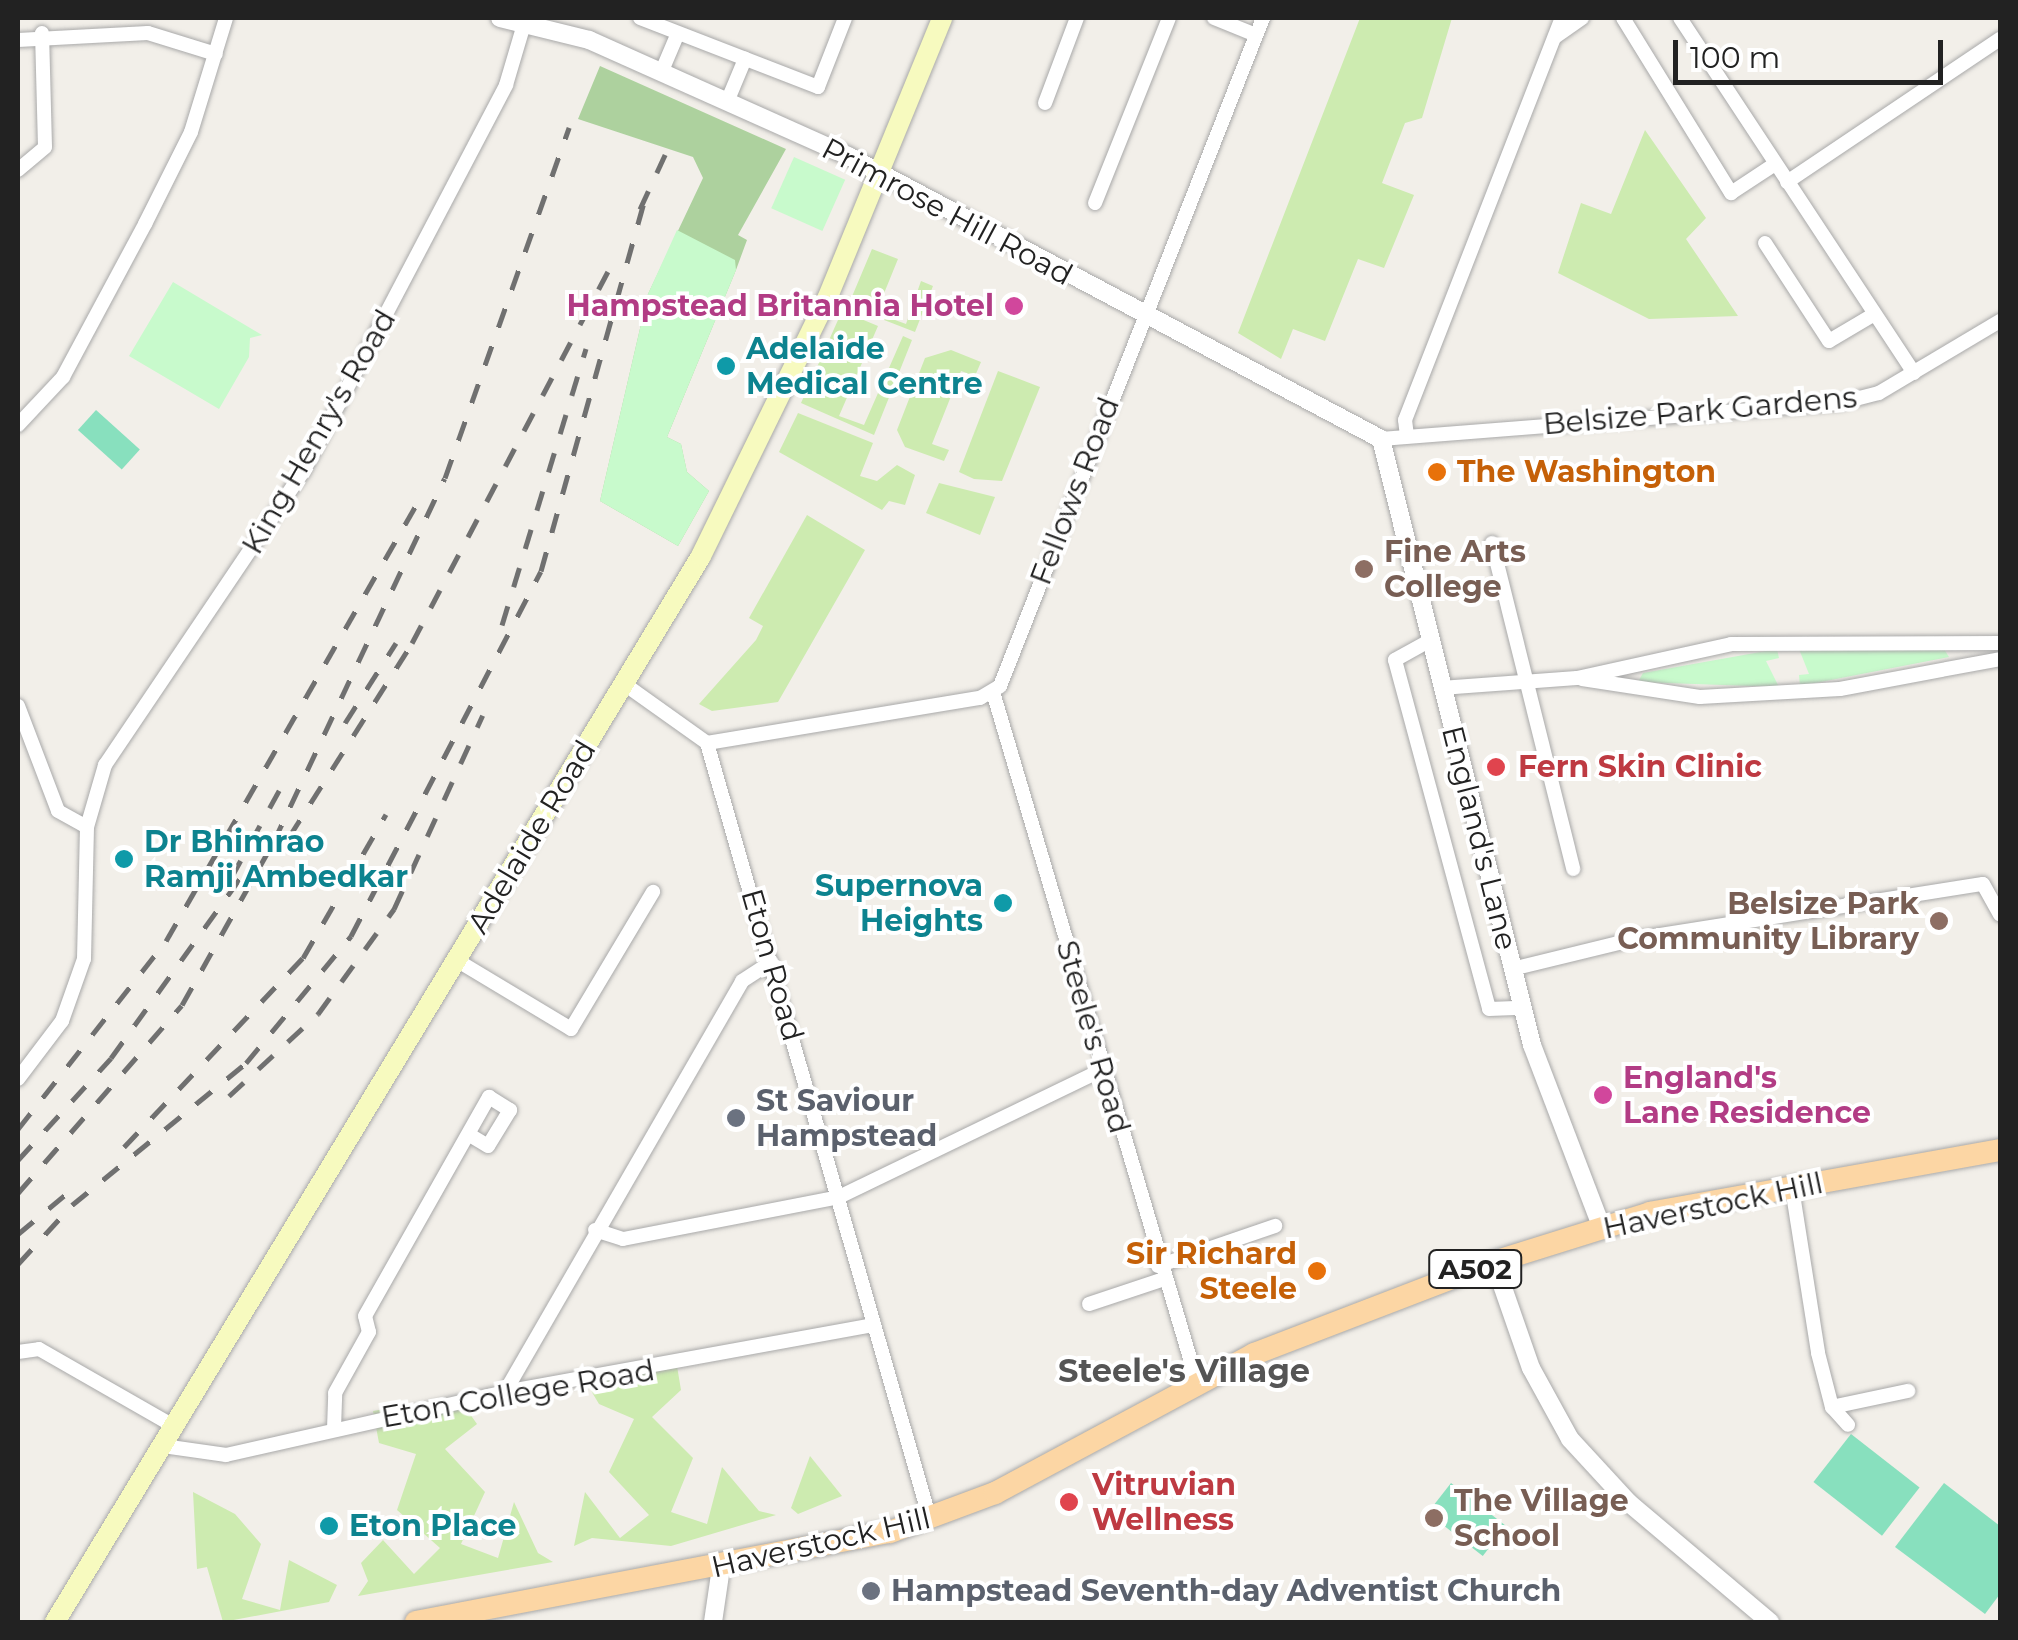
<!DOCTYPE html>
<html>
<head>
<meta charset="utf-8">
<style>
  body { margin:0 }
  #map { position:relative; width:2018px; height:1640px; overflow:hidden; background:#f2efe9; font-family:Montserrat,sans-serif }
  div>[style] { position:absolute }
  [style*='--x'] { left:calc(var(--x)*1px); top:calc(var(--y)*1px); width:calc(var(--w)*1px); rotate:calc(var(--a)*1deg) }
  .grass>* { inset:0; background:#cdebb0 }
  .forest>* { inset:0; background:#add19e }
  .park>* { inset:0; background:#c8facc; transform-origin:0 0 }
  .pitch>* { inset:0; background:#88e0be; transform-origin:0 0 }
  .roads { filter:drop-shadow(0 0 2px #a9a9a9) drop-shadow(0 0 2px #a9a9a9) }
  .minor>* { height:14px; margin:-7px; padding:0 7px; transform-origin:7px; border-radius:7px; background:#fff }
  .tertiary>* { height:18px; margin:-9px; padding:0 9px; transform-origin:9px; border-radius:9px; background:#fff }
  .secondary>* { height:20px; margin:-10px; padding:0 10px; transform-origin:10px; border-radius:10px; background:#f7fabf }
  .primary>* { height:22px; margin:-11px; padding:0 11px; transform-origin:11px; border-radius:11px; background:#fcd6a4 }
  .rail>* { height:5px; margin-top:-2.5px; transform-origin:0; background:repeating-linear-gradient(90deg,#707070 0 20px,transparent 0 40px) }
  .dots>* { width:28px; height:28px; translate:-50% -50%; box-sizing:border-box; border:5px solid #fff; border-radius:50% }
  span { translate:-50% -50%; white-space:nowrap; text-align:center; line-height:1.15; -webkit-text-stroke:8px #fff; paint-order:stroke }
  .shield-label span { padding:2px 8px; background:#fff; border:2px solid; border-radius:8px; -webkit-text-stroke-width:0 }
  .shield-label { font-size:28px; color:#222; font-weight:700 }
  .street-label { font-size:30px; color:#222 }
  .hotel-label { font-size:30px; color:#b23c85; font-weight:700 }
  .right { translate:-100% -50%; text-align:right }
  .left { translate:0 -50%; text-align:left }
  .culture-label { font-size:30px; color:#0d838f; font-weight:700 }
  .food-label { font-size:30px; color:#c56008; font-weight:700 }
  .education-label { font-size:30px; color:#785e54; font-weight:700 }
  .health-label { font-size:30px; color:#be3a42; font-weight:700 }
  .worship-label { font-size:30px; color:#5b616d; font-weight:700 }
  .neighbourhood-label { font-size:32px; color:#555; font-weight:700 }
  .frame { position:absolute; inset:0; border:20px solid #222; pointer-events:none }
  .scale { position:absolute; left:1673px; top:40px; width:270px; height:45px; box-sizing:border-box; border:5px solid #222; border-top:0; padding-left:12px; font-size:30px; line-height:35px; white-space:nowrap; color:#222; -webkit-text-stroke:8px #fff; paint-order:stroke }
</style>
</head>
<body>
<div id="map">
  <div class="grass">
    <i style="clip-path:polygon(1360px 18px,1452px 18px,1422px 118px,1405px 123px,1382px 183px,1414px 195px,1384px 268px,1358px 259px,1325px 341px,1293px 329px,1281px 359px,1238px 333px)"></i>
    <i style="clip-path:polygon(1645px 130px,1706px 218px,1686px 239px,1738px 316px,1649px 319px,1558px 273px,1581px 203px,1611px 214px)"></i>
    <i style="clip-path:polygon(872px 249px,898px 259px,876px 313px,906px 324px,921px 281px,933px 286px,915px 332px,848px 306px)"></i>
    <i style="clip-path:polygon(842px 311px,878px 326px,839px 416px,864px 425px,903px 336px,912px 340px,874px 435px,801px 403px)"></i>
    <i style="clip-path:polygon(951px 350px,981px 362px,975px 376px,961px 371px,932px 444px,949px 450px,944px 461px,905px 447px,897px 430px,925px 358px)"></i>
    <i style="clip-path:polygon(998px 371px,1040px 387px,1002px 481px,974px 479px,959px 472px)"></i>
    <i style="clip-path:polygon(798px 413px,873px 443px,860px 476px,877px 481px,897px 465px,915px 475px,905px 505px,889px 501px,882px 510px,779px 452px)"></i>
    <i style="clip-path:polygon(939px 483px,995px 497px,980px 535px,926px 513px)"></i>
    <i style="clip-path:polygon(807px 515px,865px 550px,778px 702px,712px 711px,699px 704px,756px 640px,763px 626px,749px 618px)"></i>
    <i style="clip-path:polygon(677px 1366px,681px 1390px,652px 1417px,693px 1458px,671px 1512px,707px 1524px,722px 1467px,759px 1511px,776px 1515px,671px 1546px,592px 1538px,574px 1546px,585px 1492px,620px 1538px,649px 1515px,609px 1472px,634px 1419px,599px 1404px,587px 1384px)"></i>
    <i style="clip-path:polygon(458px 1397px,477px 1424px,445px 1449px,485px 1492px,461px 1544px,498px 1558px,514px 1502px,538px 1553px,553px 1562px,358px 1596px,368px 1581px,361px 1563px,383px 1540px,414px 1574px,440px 1548px,397px 1510px,416px 1454px,379px 1443px,373px 1411px)"></i>
    <i style="clip-path:polygon(810px 1456px,842px 1496px,798px 1514px,791px 1508px)"></i>
    <i style="clip-path:polygon(193px 1492px,235px 1514px,261px 1544px,242px 1599px,280px 1610px,289px 1560px,337px 1585px,329px 1602px,223px 1622px,207px 1567px,197px 1569px)"></i>
  </div>
  <div class="forest">
    <i style="clip-path:polygon(600px 66px,786px 149px,738px 235px,747px 240px,736px 270px,667px 437px,681px 444px,687px 472px,709px 491px,678px 546px,600px 501px,648px 294px,703px 178px,693px 157px,578px 119px)"></i>
  </div>
  <div class="park">
    <i style="left:794px;top:157px;width:56px;height:56px;rotate:24deg"></i>
    <i style="clip-path:polygon(677px 230px,735px 260px,736px 270px,667px 437px,681px 444px,687px 472px,709px 491px,678px 546px,600px 501px,648px 294px)"></i>
    <i style="clip-path:polygon(173px 282px,262px 335px,250px 338px,249px 357px,219px 409px,129px 356px)"></i>
    <i style="clip-path:polygon(1777px 649px,1779px 658px,1766px 661px,1779px 687px,1638px 682px,1643px 673px)"></i>
    <i style="clip-path:polygon(1799px 649px,1944px 649px,1949px 657px,1800px 686px,1799px 675px,1809px 674px)"></i>
  </div>
  <div class="pitch">
    <i style="left:96px;top:410px;width:59px;height:27px;rotate:42deg"></i>
    <i style="left:1851px;top:1434px;width:87px;height:61px;rotate:38deg"></i>
    <i style="left:1451px;top:1483px;width:70px;height:38px;rotate:38deg"></i>
    <i style="clip-path:polygon(1944px 1483px,2000px 1526px,2000px 1594px,1985px 1614px,1895px 1547px)"></i>
  </div>
  <div class="roads">
    <div class="minor">
      <i style="--x:640;--y:18;--w:191;--a:21.2"></i>
      <i style="--x:818;--y:87;--w:74;--a:-68.6"></i>
      <i style="--x:1214;--y:18;--w:45;--a:22"></i>
      <i style="--x:1623;--y:18;--w:206;--a:58.3"></i>
      <i style="--x:1731;--y:193;--w:53;--a:-33.4"></i>
      <i style="--x:1680;--y:18;--w:425;--a:56.6"></i>
      <i style="--x:1555;--y:37;--w:33;--a:-35"></i>
      <i style="--x:18;--y:40;--w:130;--a:-3.1"></i>
      <i style="--x:148;--y:33;--w:71;--a:17.2"></i>
      <i style="--x:661;--y:73;--w:43;--a:-67"></i>
      <i style="--x:727;--y:102;--w:47;--a:-67.3"></i>
      <i style="--x:1045;--y:103;--w:91;--a:-69.4"></i>
      <i style="--x:18;--y:170;--w:35;--a:-40"></i>
      <i style="--x:45;--y:147;--w:114;--a:-91.5"></i>
      <i style="--x:1787;--y:182;--w:257;--a:-33.9"></i>
      <i style="--x:1095;--y:203;--w:199;--a:-68.2"></i>
      <i style="--x:1765;--y:243;--w:117;--a:56.9"></i>
      <i style="--x:1829;--y:341;--w:51;--a:-30.6"></i>
      <i style="--x:18;--y:425;--w:66;--a:-46.8"></i>
      <i style="--x:63;--y:377;--w:174;--a:-61.8"></i>
      <i style="--x:145;--y:224;--w:103;--a:-63.4"></i>
      <i style="--x:191;--y:132;--w:119;--a:-72.9"></i>
      <i style="--x:1407;--y:436;--w:16;--a:-97"></i>
      <i style="--x:1405;--y:420;--w:432;--a:-68.7"></i>
      <i style="--x:1381;--y:439;--w:460;--a:-4.5"></i>
      <i style="--x:1840;--y:403;--w:40;--a:-14.4"></i>
      <i style="--x:1879;--y:393;--w:141;--a:-30.8"></i>
      <i style="--x:1492;--y:543;--w:336;--a:76"></i>
      <i style="--x:1429;--y:641;--w:39;--a:151"></i>
      <i style="--x:1395;--y:660;--w:361;--a:74.9"></i>
      <i style="--x:1489;--y:1009;--w:33;--a:-2"></i>
      <i style="--x:1582;--y:679;--w:119;--a:8.7"></i>
      <i style="--x:1700;--y:697;--w:140;--a:-3.3"></i>
      <i style="--x:1840;--y:689;--w:163;--a:-10.6"></i>
      <i style="--x:623;--y:683;--w:103;--a:35.5"></i>
      <i style="--x:707;--y:743;--w:807;--a:73.97"></i>
      <i style="--x:1441;--y:688;--w:136;--a:-4.2"></i>
      <i style="--x:1577;--y:678;--w:158;--a:-12.4"></i>
      <i style="--x:1731;--y:644;--w:269;--a:-0.2"></i>
      <i style="--x:993;--y:692;--w:720;--a:73.53"></i>
      <i style="--x:18;--y:706;--w:112;--a:69.1"></i>
      <i style="--x:58;--y:811;--w:33;--a:29"></i>
      <i style="--x:707;--y:743;--w:277;--a:-9.4"></i>
      <i style="--x:980;--y:698;--w:23;--a:-31"></i>
      <i style="--x:1000;--y:686;--w:718;--a:-68.51"></i>
      <i style="--x:458;--y:961;--w:132;--a:31"></i>
      <i style="--x:571;--y:1029;--w:160;--a:-59.1"></i>
      <i style="--x:1512;--y:969;--w:127;--a:-13.7"></i>
      <i style="--x:1635;--y:939;--w:352;--a:-9"></i>
      <i style="--x:1983;--y:884;--w:35;--a:61"></i>
      <i style="--x:18;--y:1079;--w:73;--a:-52.8"></i>
      <i style="--x:62;--y:1021;--w:66;--a:-70.5"></i>
      <i style="--x:84;--y:959;--w:132;--a:-88.7"></i>
      <i style="--x:87;--y:827;--w:65;--a:-73.8"></i>
      <i style="--x:105;--y:765;--w:354;--a:-56"></i>
      <i style="--x:303;--y:472;--w:437;--a:-62.3"></i>
      <i style="--x:506;--y:85;--w:67;--a:-73.5"></i>
      <i style="--x:1792;--y:1188;--w:167;--a:81"></i>
      <i style="--x:1818;--y:1353;--w:56;--a:75.5"></i>
      <i style="--x:1832;--y:1407;--w:24;--a:48"></i>
      <i style="--x:595;--y:1230;--w:29;--a:18"></i>
      <i style="--x:623;--y:1239;--w:220;--a:-11"></i>
      <i style="--x:839;--y:1197;--w:294;--a:-25.8"></i>
      <i style="--x:1158;--y:1266;--w:124;--a:-18.9"></i>
      <i style="--x:1089;--y:1304;--w:76;--a:-18.4"></i>
      <i style="--x:18;--y:1352;--w:21;--a:-8"></i>
      <i style="--x:39;--y:1349;--w:157;--a:29.8"></i>
      <i style="--x:505;--y:1392;--w:474;--a:-60"></i>
      <i style="--x:742;--y:981;--w:35;--a:-33"></i>
      <i style="--x:1832;--y:1407;--w:78;--a:-11.9"></i>
      <i style="--x:334;--y:1429;--w:36;--a:-88"></i>
      <i style="--x:335;--y:1393;--w:70;--a:-60.9"></i>
      <i style="--x:369;--y:1332;--w:16;--a:-104"></i>
      <i style="--x:365;--y:1316;--w:252;--a:-60.5"></i>
      <i style="--x:489;--y:1097;--w:25;--a:32"></i>
      <i style="--x:510;--y:1110;--w:42;--a:121.4"></i>
      <i style="--x:488;--y:1146;--w:17;--a:-149"></i>
      <i style="--x:163;--y:1446;--w:64;--a:8.1"></i>
      <i style="--x:226;--y:1455;--w:286;--a:-12.7"></i>
      <i style="--x:505;--y:1392;--w:375;--a:-10.3"></i>
    </div>
    <div class="tertiary">
      <i style="--x:500;--y:18;--w:92;--a:13.9"></i>
      <i style="--x:589;--y:40;--w:284;--a:24.1"></i>
      <i style="--x:848;--y:156;--w:603;--a:27.97"></i>
      <i style="--x:1381;--y:439;--w:625;--a:76.01"></i>
      <i style="--x:1532;--y:1045;--w:196;--a:69.1"></i>
      <i style="--x:1494;--y:1262;--w:112;--a:70.8"></i>
      <i style="--x:1531;--y:1368;--w:81;--a:61.2"></i>
      <i style="--x:1570;--y:1439;--w:87;--a:47.3"></i>
      <i style="--x:1629;--y:1503;--w:185;--a:40.2"></i>
      <i style="--x:713;--y:1622;--w:55;--a:-81.6"></i>
    </div>
    <div class="secondary">
      <i style="--x:55;--y:1622;--w:1246;--a:-58.78"></i>
      <i style="--x:701;--y:556;--w:286;--a:-63.9"></i>
      <i style="--x:827;--y:299;--w:304;--a:-67.7"></i>
    </div>
    <div class="primary">
      <i style="--x:416;--y:1622;--w:482;--a:-10.8"></i>
      <i style="--x:890;--y:1532;--w:112;--a:-20.4"></i>
      <i style="--x:995;--y:1493;--w:294;--a:-28.2"></i>
      <i style="--x:1254;--y:1354;--w:257;--a:-21"></i>
      <i style="--x:1494;--y:1262;--w:164;--a:-17.4"></i>
      <i style="--x:1650;--y:1213;--w:356;--a:-10.2"></i>
    </div>
  </div>
  <div class="rail">
    <i style="--x:640;--y:209;--w:60;--a:-65.2"></i>
    <i style="--x:502;--y:625;--w:289;--a:-73.1"></i>
    <i style="--x:345;--y:723;--w:95;--a:-57.5"></i>
    <i style="--x:289;--y:837;--w:230;--a:-57.6"></i>
    <i style="--x:412;--y:643;--w:420;--a:-62.2"></i>
    <i style="--x:231;--y:878;--w:102;--a:-61.2"></i>
    <i style="--x:229;--y:1096;--w:121;--a:-42.7"></i>
    <i style="--x:318;--y:1014;--w:130;--a:-54.1"></i>
    <i style="--x:394;--y:909;--w:213;--a:-65.4"></i>
    <i style="--x:18;--y:1129;--w:239;--a:-51.8"></i>
    <i style="--x:166;--y:941;--w:516;--a:-60.16"></i>
    <i style="--x:124;--y:1147;--w:260;--a:-46.6"></i>
    <i style="--x:303;--y:958;--w:166;--a:-60"></i>
    <i style="--x:18;--y:1160;--w:138;--a:-47.6"></i>
    <i style="--x:111;--y:1058;--w:231;--a:-54.3"></i>
    <i style="--x:18;--y:1193;--w:249;--a:-48.9"></i>
    <i style="--x:182;--y:1005;--w:186;--a:-60.7"></i>
    <i style="--x:273;--y:843;--w:403;--a:-64.8"></i>
    <i style="--x:445;--y:478;--w:372;--a:-70.5"></i>
    <i style="--x:18;--y:1234;--w:78;--a:-39.8"></i>
    <i style="--x:18;--y:1264;--w:80;--a:-47.5"></i>
    <i style="--x:72;--y:1205;--w:225;--a:-39.2"></i>
    <i style="--x:246;--y:1063;--w:165;--a:-50.4"></i>
    <i style="--x:351;--y:936;--w:411;--a:-62.5"></i>
    <i style="--x:541;--y:571;--w:386;--a:-74.4"></i>
  </div>
  <div class="dots">
    <i style="left:1014px;top:306px;background:#d1479c"></i>
    <i style="left:726px;top:366px;background:#0f9aa8"></i>
    <i style="left:1437px;top:472px;background:#e8710a"></i>
    <i style="left:1364px;top:569px;background:#8d6e63"></i>
    <i style="left:1496px;top:767px;background:#e0444e"></i>
    <i style="left:124px;top:859px;background:#0f9aa8"></i>
    <i style="left:1003px;top:903px;background:#0f9aa8"></i>
    <i style="left:1939px;top:921px;background:#8d6e63"></i>
    <i style="left:1603px;top:1095px;background:#d1479c"></i>
    <i style="left:736px;top:1118px;background:#6b7280"></i>
    <i style="left:1317px;top:1271px;background:#e8710a"></i>
    <i style="left:1069px;top:1502px;background:#e0444e"></i>
    <i style="left:1434px;top:1518px;background:#8d6e63"></i>
    <i style="left:329px;top:1526px;background:#0f9aa8"></i>
    <i style="left:871px;top:1591px;background:#6b7280"></i>
  </div>
  <div class="shield-label">
    <span style="left:1475px;top:1269px">A502</span>
  </div>
  <div class="street-label">
    <span style="left:947px;top:212px;rotate:28deg">Primrose Hill Road</span>
    <span style="left:1700px;top:411px;rotate:-5deg">Belsize Park Gardens</span>
    <span style="left:319px;top:432px;rotate:-60deg">King Henry's Road</span>
    <span style="left:1075px;top:491px;rotate:-69deg">Fellows Road</span>
    <span style="left:532px;top:837px;rotate:-59deg">Adelaide Road</span>
    <span style="left:1479px;top:838px;rotate:76deg">England's Lane</span>
    <span style="left:772px;top:965px;rotate:74deg">Eton Road</span>
    <span style="left:1093px;top:1037px;rotate:74deg">Steele's Road</span>
    <span style="left:1713px;top:1206px;rotate:-12deg">Haverstock Hill</span>
    <span style="left:518px;top:1394px;rotate:-10deg">Eton College Road</span>
    <span style="left:821px;top:1543px;rotate:-13deg">Haverstock Hill</span>
  </div>
  <div class="hotel-label">
    <span class="right" style="left:994px;top:306px">Hampstead Britannia Hotel</span>
    <span class="left" style="left:1623px;top:1095px">England's<br>Lane Residence</span>
  </div>
  <div class="culture-label">
    <span class="left" style="left:746px;top:366px">Adelaide<br>Medical Centre</span>
    <span class="left" style="left:144px;top:859px">Dr Bhimrao<br>Ramji Ambedkar</span>
    <span class="right" style="left:983px;top:903px">Supernova<br>Heights</span>
    <span class="left" style="left:349px;top:1526px">Eton Place</span>
  </div>
  <div class="food-label">
    <span class="left" style="left:1457px;top:472px">The Washington</span>
    <span class="right" style="left:1297px;top:1271px">Sir Richard<br>Steele</span>
  </div>
  <div class="education-label">
    <span class="left" style="left:1384px;top:569px">Fine Arts<br>College</span>
    <span class="right" style="left:1919px;top:921px">Belsize Park<br>Community Library</span>
    <span class="left" style="left:1454px;top:1518px">The Village<br>School</span>
  </div>
  <div class="health-label">
    <span class="left" style="left:1518px;top:767px">Fern Skin Clinic</span>
    <span class="left" style="left:1092px;top:1502px">Vitruvian<br>Wellness</span>
  </div>
  <div class="worship-label">
    <span class="left" style="left:756px;top:1118px">St Saviour<br>Hampstead</span>
    <span class="left" style="left:891px;top:1591px">Hampstead Seventh-day Adventist Church</span>
  </div>
  <div class="neighbourhood-label">
    <span style="left:1184px;top:1371px">Steele's Village</span>
  </div>
  <div class="frame"></div>
  <div class="scale">100 m</div>
</div>
</body>
</html>
